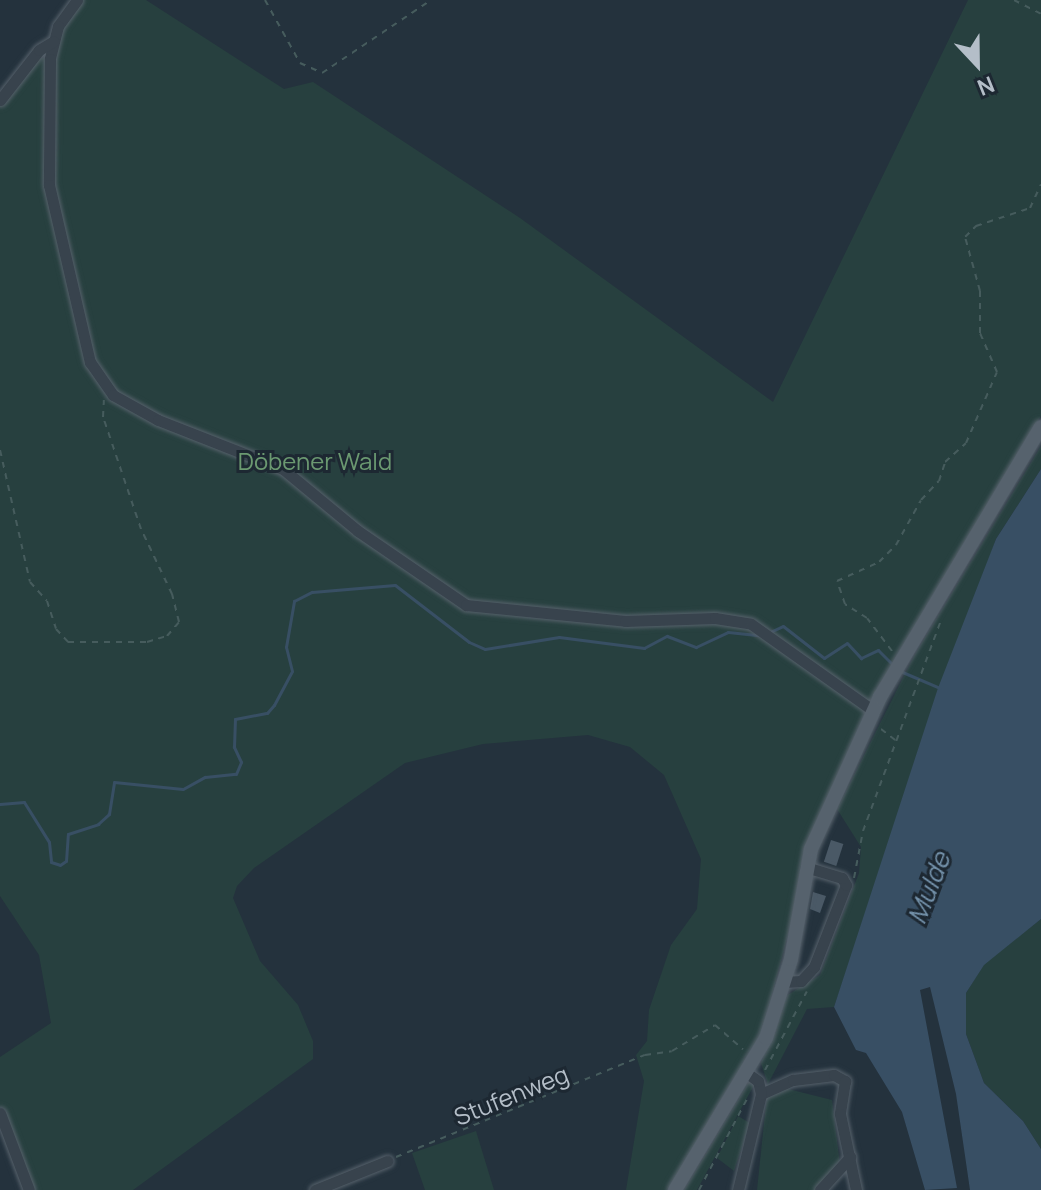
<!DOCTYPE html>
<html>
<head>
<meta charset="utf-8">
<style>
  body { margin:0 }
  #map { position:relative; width:1041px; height:1190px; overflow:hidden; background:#24323d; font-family:Manrope,sans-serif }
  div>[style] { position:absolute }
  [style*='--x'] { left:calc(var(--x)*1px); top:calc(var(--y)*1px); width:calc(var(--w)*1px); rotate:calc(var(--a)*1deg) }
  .green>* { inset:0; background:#27403f }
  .water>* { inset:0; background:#384f64 }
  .stream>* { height:3px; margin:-1.5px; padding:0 1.5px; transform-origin:1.5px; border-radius:1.5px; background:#384f64 }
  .building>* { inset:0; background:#4a5966; transform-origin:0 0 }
  .path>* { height:2px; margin-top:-1px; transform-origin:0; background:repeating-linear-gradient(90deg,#465c5d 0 6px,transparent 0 12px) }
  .roads { filter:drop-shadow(0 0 2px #56616b) drop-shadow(0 0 2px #56616b) }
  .minor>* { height:11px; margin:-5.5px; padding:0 5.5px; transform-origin:5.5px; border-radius:5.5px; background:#38434d }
  .major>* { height:14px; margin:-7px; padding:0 7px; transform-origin:7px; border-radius:7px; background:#56626d }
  span { translate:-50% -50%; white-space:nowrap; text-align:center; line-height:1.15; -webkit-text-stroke:6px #1d2832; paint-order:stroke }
  .park-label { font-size:24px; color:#6b9971 }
  .street-label { font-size:24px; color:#b4bec8 }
  .water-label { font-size:26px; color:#7492ab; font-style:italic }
  .north { position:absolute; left:937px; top:24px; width:80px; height:80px; -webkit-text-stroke:6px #1d2832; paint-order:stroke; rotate:158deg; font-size:22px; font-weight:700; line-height:32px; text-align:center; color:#b4bec8 }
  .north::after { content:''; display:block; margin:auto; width:28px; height:36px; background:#b4bec8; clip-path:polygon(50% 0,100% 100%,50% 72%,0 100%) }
</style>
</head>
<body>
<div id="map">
  <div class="green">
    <i style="clip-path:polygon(83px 0,146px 0,284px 89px,313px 82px,520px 218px,773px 402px,968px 0,1041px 0,1041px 416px,875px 695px,821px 810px,761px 1036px,670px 1190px,626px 1190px,644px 1081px,636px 1055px,647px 1041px,649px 1010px,671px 945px,697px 909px,701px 859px,664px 775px,630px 747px,588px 735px,483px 744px,405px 763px,254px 868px,237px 886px,233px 898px,260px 961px,298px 1005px,313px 1041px,313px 1059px,133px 1190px,31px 1190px,0 1107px,0 1057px,51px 1023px,39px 955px,0 896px,0 105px,38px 57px,55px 60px,63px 28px)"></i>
    <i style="clip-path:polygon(1041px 446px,1041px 469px,996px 539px,834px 1007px,807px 1009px,768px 1084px,832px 1100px,840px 1165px,816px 1190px,757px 1190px,768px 1085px,761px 1063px,786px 996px,820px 975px,859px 873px,861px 847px,837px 809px,915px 654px)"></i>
    <i style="clip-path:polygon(1041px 919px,1041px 1149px,1023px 1121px,984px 1083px,966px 1034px,966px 993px,984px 964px)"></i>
    <i style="clip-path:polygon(749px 1082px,754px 1085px,697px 1190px,684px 1190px)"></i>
    <i style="clip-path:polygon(738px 1116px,750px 1123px,734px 1171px,717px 1158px)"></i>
    <i style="clip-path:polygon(476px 1131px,494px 1190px,425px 1190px,412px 1153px)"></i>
  </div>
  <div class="water">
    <i style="clip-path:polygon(1041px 469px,1041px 919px,984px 965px,966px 993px,966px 1034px,984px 1083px,1023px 1121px,1041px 1149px,1041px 1190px,970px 1190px,956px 1094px,930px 987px,920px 990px,957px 1188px,925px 1190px,902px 1112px,866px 1053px,856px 1050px,834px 1007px,938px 688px,996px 539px)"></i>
  </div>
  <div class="stream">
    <i style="--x:770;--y:632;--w:14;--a:-25"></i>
    <i style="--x:783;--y:626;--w:52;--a:38"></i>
    <i style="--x:824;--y:658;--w:27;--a:-33"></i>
    <i style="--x:847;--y:643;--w:21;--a:47"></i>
    <i style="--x:861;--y:658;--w:19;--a:-25"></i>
    <i style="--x:878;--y:650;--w:23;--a:45"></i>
    <i style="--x:900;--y:671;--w:43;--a:23"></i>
    <i style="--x:0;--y:804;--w:24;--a:-5"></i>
    <i style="--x:24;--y:802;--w:47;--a:58"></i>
    <i style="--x:49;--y:842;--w:20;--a:84"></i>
    <i style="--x:51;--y:862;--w:9;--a:18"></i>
    <i style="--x:60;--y:865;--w:7;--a:-34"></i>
    <i style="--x:66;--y:861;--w:27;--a:-86"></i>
    <i style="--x:68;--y:834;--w:32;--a:-18"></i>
    <i style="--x:98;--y:824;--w:15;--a:-42"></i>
    <i style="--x:109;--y:814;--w:32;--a:-81"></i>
    <i style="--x:114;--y:782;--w:69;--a:5.8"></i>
    <i style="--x:183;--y:789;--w:25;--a:-29"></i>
    <i style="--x:205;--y:777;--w:31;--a:-6"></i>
    <i style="--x:236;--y:774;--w:13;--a:-67"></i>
    <i style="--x:241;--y:762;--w:17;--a:-115"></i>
    <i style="--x:234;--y:747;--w:28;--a:-88"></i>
    <i style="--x:235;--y:719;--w:33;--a:-11"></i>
    <i style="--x:267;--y:713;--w:11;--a:-49"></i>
    <i style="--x:274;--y:705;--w:38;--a:-62"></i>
    <i style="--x:292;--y:671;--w:25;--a:-104"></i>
    <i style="--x:286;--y:647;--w:47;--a:-80.1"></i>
    <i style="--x:294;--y:601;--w:20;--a:-27"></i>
    <i style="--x:312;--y:592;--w:83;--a:-4.8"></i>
    <i style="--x:395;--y:585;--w:93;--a:37.6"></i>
    <i style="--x:469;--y:642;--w:17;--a:24"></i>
    <i style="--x:485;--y:649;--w:75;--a:-9.2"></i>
    <i style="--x:559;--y:637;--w:86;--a:7.4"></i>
    <i style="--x:644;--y:648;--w:26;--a:-28"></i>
    <i style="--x:667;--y:636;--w:31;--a:21"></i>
    <i style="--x:696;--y:647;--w:35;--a:-25"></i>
    <i style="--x:728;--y:632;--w:31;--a:6"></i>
  </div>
  <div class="building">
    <i style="left:831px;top:840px;width:13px;height:23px;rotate:18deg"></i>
    <i style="clip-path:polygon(813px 892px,826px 896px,820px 913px,810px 909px)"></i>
  </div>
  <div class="path">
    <i style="--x:265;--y:0;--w:72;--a:60.9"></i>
    <i style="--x:300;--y:63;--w:24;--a:24"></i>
    <i style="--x:322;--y:73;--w:131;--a:-33.8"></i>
    <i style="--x:1014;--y:0;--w:30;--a:27"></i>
    <i style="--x:0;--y:450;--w:135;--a:77.2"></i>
    <i style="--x:30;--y:582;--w:25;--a:48"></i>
    <i style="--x:47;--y:601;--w:29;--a:72"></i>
    <i style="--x:56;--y:629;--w:18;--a:47"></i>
    <i style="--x:68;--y:642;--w:79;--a:0"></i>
    <i style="--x:147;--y:642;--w:21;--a:-17"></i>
    <i style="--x:167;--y:636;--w:18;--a:-49"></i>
    <i style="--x:179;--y:622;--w:29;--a:-104"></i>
    <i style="--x:172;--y:594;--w:72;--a:-115.5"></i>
    <i style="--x:141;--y:529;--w:118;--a:-108.7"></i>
    <i style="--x:103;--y:417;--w:17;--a:-87"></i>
    <i style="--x:892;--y:651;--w:41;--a:-127.1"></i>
    <i style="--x:867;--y:618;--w:26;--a:-148"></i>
    <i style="--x:845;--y:604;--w:24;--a:-109"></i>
    <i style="--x:837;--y:581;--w:46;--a:-24.3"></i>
    <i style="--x:879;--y:562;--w:24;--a:-45"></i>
    <i style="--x:896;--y:545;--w:51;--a:-60.9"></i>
    <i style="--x:921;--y:500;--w:26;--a:-47"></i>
    <i style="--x:939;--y:481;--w:20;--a:-72"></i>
    <i style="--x:945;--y:462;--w:28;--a:-42"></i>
    <i style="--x:966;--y:443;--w:77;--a:-66.4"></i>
    <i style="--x:997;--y:372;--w:43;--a:-113.6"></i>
    <i style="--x:980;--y:333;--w:42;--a:-90"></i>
    <i style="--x:980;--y:291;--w:56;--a:-105.5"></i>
    <i style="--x:965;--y:237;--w:16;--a:-45"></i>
    <i style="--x:976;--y:226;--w:57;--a:-18.4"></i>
    <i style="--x:1030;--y:208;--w:26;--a:-65"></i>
    <i style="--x:881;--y:729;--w:18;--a:38"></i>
    <i style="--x:854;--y:878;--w:48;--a:-79.2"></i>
    <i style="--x:863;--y:831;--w:225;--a:-69.7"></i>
    <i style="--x:765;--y:1070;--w:89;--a:-62"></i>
    <i style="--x:396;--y:1157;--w:269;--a:-22.3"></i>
    <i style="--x:645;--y:1055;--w:27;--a:-8"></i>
    <i style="--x:672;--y:1051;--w:50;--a:-31.2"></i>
    <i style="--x:715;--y:1025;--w:37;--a:41"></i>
    <i style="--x:699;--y:1190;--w:103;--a:-62.2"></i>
  </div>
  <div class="roads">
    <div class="minor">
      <i style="--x:77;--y:0;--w:32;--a:126"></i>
      <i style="--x:58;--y:26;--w:34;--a:104"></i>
      <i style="--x:50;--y:59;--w:126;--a:90.5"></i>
      <i style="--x:49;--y:185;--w:182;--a:77"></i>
      <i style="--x:90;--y:362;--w:40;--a:55.1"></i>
      <i style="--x:113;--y:395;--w:51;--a:29.1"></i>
      <i style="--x:158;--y:420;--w:134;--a:21.4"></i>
      <i style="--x:283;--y:469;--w:97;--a:39.6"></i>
      <i style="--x:358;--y:531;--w:131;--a:34.4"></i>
      <i style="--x:466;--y:605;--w:160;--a:5.7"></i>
      <i style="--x:625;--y:621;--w:90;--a:-1.9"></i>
      <i style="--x:715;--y:618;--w:36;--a:9"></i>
      <i style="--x:751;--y:624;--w:151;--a:35.3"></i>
      <i style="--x:0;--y:100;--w:63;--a:-52"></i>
      <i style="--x:39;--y:50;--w:17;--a:-31"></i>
      <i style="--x:784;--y:982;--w:17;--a:-3"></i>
      <i style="--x:801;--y:981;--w:19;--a:-47"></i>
      <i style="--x:814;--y:967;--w:88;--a:-68.7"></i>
      <i style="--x:846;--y:885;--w:8;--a:-120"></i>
      <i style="--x:842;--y:878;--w:38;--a:-163"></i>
      <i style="--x:761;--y:1094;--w:35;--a:-24"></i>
      <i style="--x:793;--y:1080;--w:41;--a:-7"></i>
      <i style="--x:834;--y:1075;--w:13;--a:29"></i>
      <i style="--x:845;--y:1081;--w:33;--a:99"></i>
      <i style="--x:840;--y:1114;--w:78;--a:78.1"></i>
      <i style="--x:0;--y:1113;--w:82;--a:69.4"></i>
      <i style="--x:315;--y:1190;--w:78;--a:-21.9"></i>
      <i style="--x:738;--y:1190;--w:99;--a:-76.5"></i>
      <i style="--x:761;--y:1094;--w:13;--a:-103"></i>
      <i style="--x:758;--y:1081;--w:12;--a:-145"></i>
      <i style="--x:820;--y:1190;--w:45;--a:-47.7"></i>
    </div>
    <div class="major">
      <i style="--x:675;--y:1190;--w:177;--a:-59.1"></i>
      <i style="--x:766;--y:1038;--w:83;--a:-72.4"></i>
      <i style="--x:791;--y:959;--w:112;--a:-79.7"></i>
      <i style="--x:811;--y:849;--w:167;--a:-65.6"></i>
      <i style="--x:880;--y:697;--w:314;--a:-59.2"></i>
    </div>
  </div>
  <div class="park-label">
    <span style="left:315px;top:461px">Döbener Wald</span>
  </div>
  <div class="street-label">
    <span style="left:511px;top:1095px;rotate:-22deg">Stufenweg</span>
  </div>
  <div class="water-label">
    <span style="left:929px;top:888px;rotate:-69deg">Mulde</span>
  </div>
  <div class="north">N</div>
</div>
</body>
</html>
